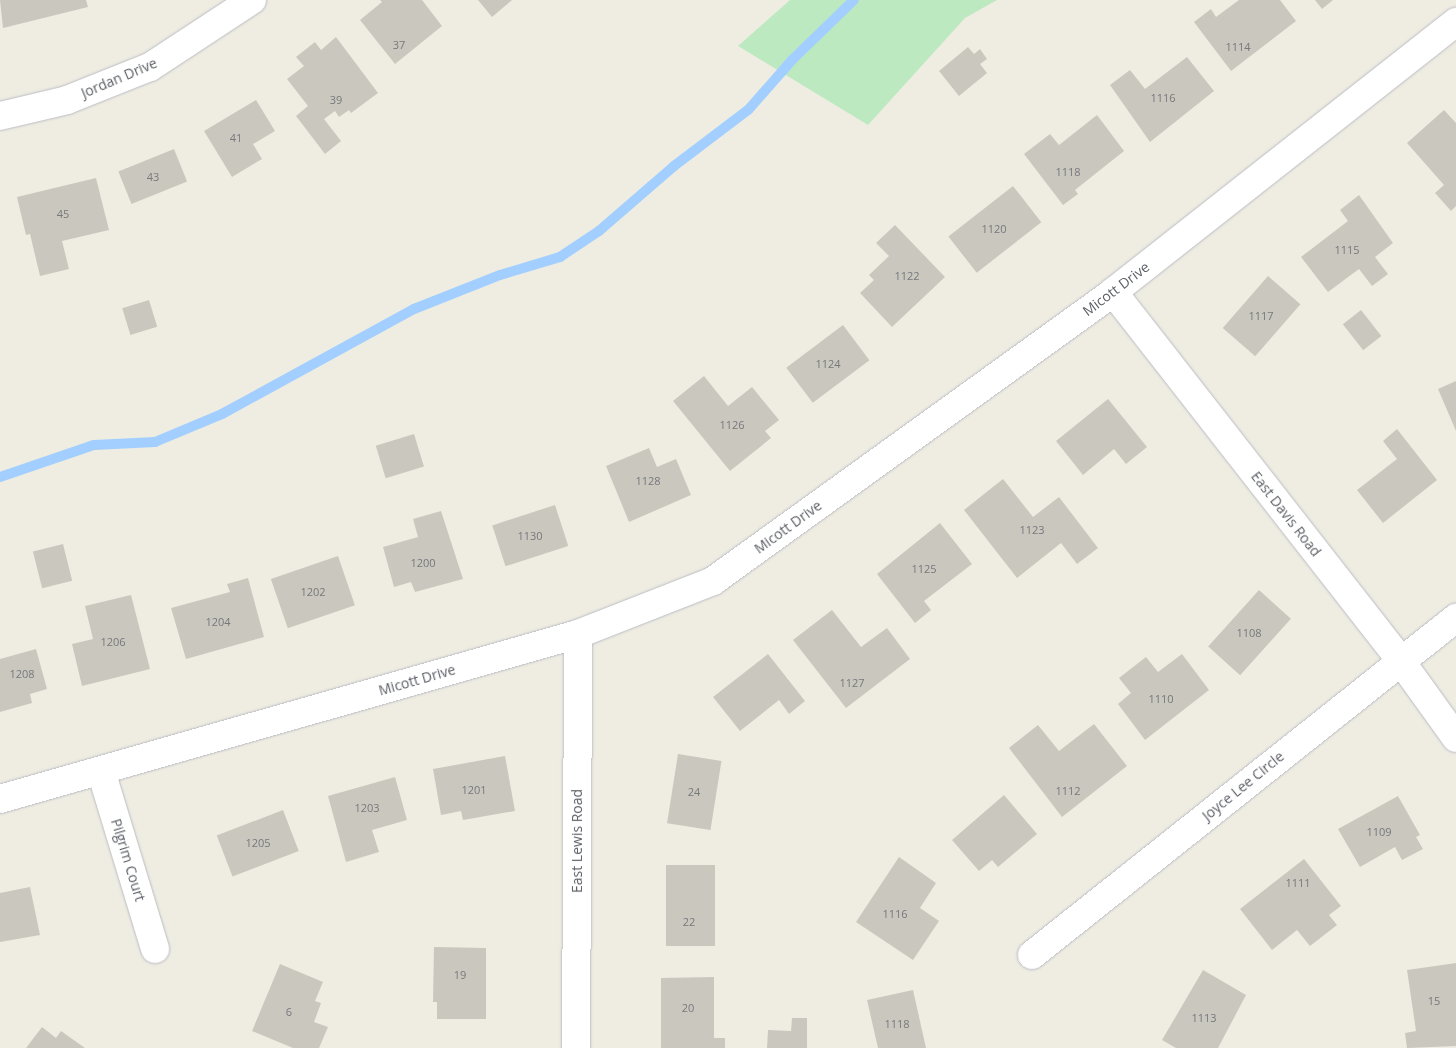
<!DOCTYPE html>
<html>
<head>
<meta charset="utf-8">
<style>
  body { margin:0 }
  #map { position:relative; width:1456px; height:1048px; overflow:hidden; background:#efede2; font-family:"Open Sans",sans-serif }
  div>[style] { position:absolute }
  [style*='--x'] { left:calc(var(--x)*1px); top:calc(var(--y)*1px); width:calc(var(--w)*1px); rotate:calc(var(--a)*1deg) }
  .green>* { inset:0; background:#bde9c0 }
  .stream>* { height:10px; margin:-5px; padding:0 5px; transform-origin:5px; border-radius:5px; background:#a2cfff }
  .building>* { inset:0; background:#cac7bf; transform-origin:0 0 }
  .roads { filter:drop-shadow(0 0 1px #babcc3) drop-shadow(0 0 1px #babcc3) }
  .minor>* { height:28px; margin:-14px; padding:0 14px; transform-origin:14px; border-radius:14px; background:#fff }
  span { translate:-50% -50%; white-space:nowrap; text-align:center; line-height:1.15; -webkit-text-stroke:4.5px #fff; paint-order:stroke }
  .number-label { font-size:11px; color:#77787c }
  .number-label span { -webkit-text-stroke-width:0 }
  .street-label { font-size:14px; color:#5b5e65 }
</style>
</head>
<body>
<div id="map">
  <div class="green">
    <i style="clip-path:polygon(790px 0,997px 0,965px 18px,868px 125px,738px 46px)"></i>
  </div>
  <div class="stream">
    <i style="--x:0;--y:477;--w:99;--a:-18.8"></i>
    <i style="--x:94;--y:445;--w:61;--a:-2.8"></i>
    <i style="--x:155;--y:442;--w:73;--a:-22.7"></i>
    <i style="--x:222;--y:414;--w:219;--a:-28.7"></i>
    <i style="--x:414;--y:309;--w:92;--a:-21.6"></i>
    <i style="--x:500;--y:275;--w:63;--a:-16.7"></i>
    <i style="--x:560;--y:257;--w:47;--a:-33.7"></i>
    <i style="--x:599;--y:231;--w:99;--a:-40.9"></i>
    <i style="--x:674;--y:166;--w:94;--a:-37.2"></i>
    <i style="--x:749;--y:109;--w:65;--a:-48.7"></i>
    <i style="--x:792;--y:60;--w:86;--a:-44.1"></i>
  </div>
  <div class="building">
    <i style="clip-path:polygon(0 0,86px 0,88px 7px,3px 28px)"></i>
    <i style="clip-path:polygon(380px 0,422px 0,442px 26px,395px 64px,360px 20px,382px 2px)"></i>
    <i style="clip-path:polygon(478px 0,512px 0,492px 17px)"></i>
    <i style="clip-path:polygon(1239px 0,1280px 0,1296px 21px,1231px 71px,1194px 22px,1211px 9px,1216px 17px)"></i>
    <i style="clip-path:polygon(1315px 0,1333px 0,1322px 9px)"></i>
    <i style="clip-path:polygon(336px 37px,378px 93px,351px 113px,349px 110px,339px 117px,335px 111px,324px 119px,341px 141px,325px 154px,296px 116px,308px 106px,287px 79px,304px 66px,296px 57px,315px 42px,321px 50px)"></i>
    <i style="clip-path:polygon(968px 47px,974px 54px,980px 49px,987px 59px,980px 64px,987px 73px,959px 96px,939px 71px)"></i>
    <i style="clip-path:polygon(1187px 57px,1214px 91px,1150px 142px,1110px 85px,1130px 70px,1145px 89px)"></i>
    <i style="clip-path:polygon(256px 100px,275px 131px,253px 144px,262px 159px,232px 177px,204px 131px)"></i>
    <i style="clip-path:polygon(1444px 110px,1456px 123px,1456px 206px,1451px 211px,1435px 193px,1444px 185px,1407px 143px)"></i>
    <i style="clip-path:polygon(1097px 115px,1124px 151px,1075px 190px,1078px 194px,1063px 205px,1024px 154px,1050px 134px,1059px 145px)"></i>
    <i style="left:174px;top:149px;width:35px;height:60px;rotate:68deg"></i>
    <i style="clip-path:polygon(96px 178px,109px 230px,62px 241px,69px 269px,40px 276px,30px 234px,26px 235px,17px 197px)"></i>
    <i style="left:1013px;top:186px;width:46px;height:82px;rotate:52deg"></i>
    <i style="clip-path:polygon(1359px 195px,1393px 243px,1375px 257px,1388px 274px,1372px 286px,1359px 269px,1328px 292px,1301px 257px,1348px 221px,1340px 210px)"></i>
    <i style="clip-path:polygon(895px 225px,945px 277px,892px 327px,860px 293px,874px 280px,869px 275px,889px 256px,876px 243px)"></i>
    <i style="left:1268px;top:276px;width:43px;height:69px;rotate:41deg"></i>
    <i style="left:149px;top:300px;width:28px;height:28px;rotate:73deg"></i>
    <i style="left:1361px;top:310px;width:33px;height:23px;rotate:52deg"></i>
    <i style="left:843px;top:325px;width:44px;height:71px;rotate:53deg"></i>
    <i style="clip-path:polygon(704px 376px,728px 406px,752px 387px,779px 420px,765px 431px,771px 438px,730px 471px,673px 401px)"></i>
    <i style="clip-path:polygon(1456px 381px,1456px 431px,1438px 389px)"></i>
    <i style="clip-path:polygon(1108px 399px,1147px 447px,1126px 464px,1114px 449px,1083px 475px,1056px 441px)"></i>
    <i style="clip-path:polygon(1397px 429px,1437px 480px,1383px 523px,1357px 490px,1397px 459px,1383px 441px)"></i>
    <i style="left:414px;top:434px;width:34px;height:40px;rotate:73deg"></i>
    <i style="clip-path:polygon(649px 448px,657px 467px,676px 459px,691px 495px,629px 522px,606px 466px)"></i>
    <i style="clip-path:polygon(1003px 479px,1033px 517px,1059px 497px,1098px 548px,1077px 564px,1061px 543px,1017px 578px,964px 510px)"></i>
    <i style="left:555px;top:505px;width:43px;height:66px;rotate:72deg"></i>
    <i style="clip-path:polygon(441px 511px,463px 579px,415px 592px,411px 582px,394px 587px,383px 547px,418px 537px,413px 519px)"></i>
    <i style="clip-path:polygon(940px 523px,972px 564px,924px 601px,931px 610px,915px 623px,877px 574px)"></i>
    <i style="left:63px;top:544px;width:38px;height:31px;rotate:76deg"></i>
    <i style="left:338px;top:556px;width:52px;height:71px;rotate:71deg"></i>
    <i style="clip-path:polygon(248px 578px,264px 637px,186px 659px,171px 608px,230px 592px,227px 584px)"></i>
    <i style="left:1259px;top:590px;width:43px;height:76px;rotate:42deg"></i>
    <i style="clip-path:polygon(131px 595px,150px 669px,82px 686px,72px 644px,93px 639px,85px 606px)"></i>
    <i style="clip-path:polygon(832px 610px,861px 647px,887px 628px,910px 659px,846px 708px,793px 640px)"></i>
    <i style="clip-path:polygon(36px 649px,47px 689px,30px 694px,32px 703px,0 712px,0 659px)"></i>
    <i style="clip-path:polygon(768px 654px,805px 701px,789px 714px,779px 700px,740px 731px,713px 697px)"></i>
    <i style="clip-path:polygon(1182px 654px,1209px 690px,1145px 740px,1118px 704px,1131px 693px,1119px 678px,1146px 657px,1158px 672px)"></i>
    <i style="clip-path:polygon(1094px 724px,1127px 766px,1062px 817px,1009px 748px,1038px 725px,1059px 751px)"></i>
    <i style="left:678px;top:754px;width:44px;height:70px;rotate:9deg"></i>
    <i style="clip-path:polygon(505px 756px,515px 811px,463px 820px,461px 811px,441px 815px,433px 769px)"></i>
    <i style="clip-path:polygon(395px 777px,407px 820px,372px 830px,379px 852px,346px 862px,328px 796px)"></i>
    <i style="clip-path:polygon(1004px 795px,1037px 834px,998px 867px,992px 860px,979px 871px,952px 840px)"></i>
    <i style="clip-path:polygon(1398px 796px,1420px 835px,1416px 837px,1423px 849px,1402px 860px,1395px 847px,1360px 867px,1338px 829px)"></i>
    <i style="left:283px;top:810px;width:44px;height:71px;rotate:69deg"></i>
    <i style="clip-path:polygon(899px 857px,936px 883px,920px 908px,939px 921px,913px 960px,856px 922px)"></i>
    <i style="clip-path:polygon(1304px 859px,1341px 906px,1329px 915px,1337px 925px,1310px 946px,1297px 930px,1272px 950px,1240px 909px)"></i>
    <i style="left:666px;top:865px;width:49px;height:81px"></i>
    <i style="clip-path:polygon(30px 887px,40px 935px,0 942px,0 893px)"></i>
    <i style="clip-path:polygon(434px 947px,486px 948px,486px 1019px,437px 1019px,437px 1002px,433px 1002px)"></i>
    <i style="clip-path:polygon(1456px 963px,1456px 1046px,1407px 1048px,1405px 1033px,1416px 1031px,1407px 970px)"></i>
    <i style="clip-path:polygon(280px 964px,323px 982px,315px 1001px,321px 1003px,314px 1022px,328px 1027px,319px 1048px,293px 1048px,252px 1031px)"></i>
    <i style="clip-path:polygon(1203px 970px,1246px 995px,1218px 1048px,1176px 1048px,1162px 1040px)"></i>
    <i style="clip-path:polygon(714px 977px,714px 1038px,725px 1038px,725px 1048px,661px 1048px,661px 978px)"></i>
    <i style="clip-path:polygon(913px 990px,926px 1048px,878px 1048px,867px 1000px)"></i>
    <i style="clip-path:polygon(792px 1018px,807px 1018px,807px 1048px,767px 1048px,768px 1030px,791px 1031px)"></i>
    <i style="clip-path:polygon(42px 1027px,56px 1038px,61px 1031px,85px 1048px,26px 1048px)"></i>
  </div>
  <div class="roads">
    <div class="minor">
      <i style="--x:0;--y:116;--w:69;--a:-13.4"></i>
      <i style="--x:67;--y:100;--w:89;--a:-21.7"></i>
      <i style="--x:150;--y:67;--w:122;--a:-33.3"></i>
      <i style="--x:1113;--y:292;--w:467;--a:52"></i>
      <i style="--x:1400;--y:660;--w:96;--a:54.3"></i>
      <i style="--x:101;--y:771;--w:186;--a:73.1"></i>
      <i style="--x:0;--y:799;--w:601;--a:-15.93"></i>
      <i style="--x:578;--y:634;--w:145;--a:-21.4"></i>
      <i style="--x:713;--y:581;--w:493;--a:-35.8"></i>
      <i style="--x:1113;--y:292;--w:437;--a:-38.2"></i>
      <i style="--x:1032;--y:955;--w:542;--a:-38.48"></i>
      <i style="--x:576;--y:1048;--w:414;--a:-89.7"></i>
    </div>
  </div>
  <div class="number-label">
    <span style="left:399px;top:45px">37</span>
    <span style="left:1238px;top:47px">1114</span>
    <span style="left:1163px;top:98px">1116</span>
    <span style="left:336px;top:100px">39</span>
    <span style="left:236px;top:138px">41</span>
    <span style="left:1068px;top:172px">1118</span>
    <span style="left:153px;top:177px">43</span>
    <span style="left:63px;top:214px">45</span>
    <span style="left:994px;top:229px">1120</span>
    <span style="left:1347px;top:250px">1115</span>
    <span style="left:907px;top:276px">1122</span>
    <span style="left:1261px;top:316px">1117</span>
    <span style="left:828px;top:364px">1124</span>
    <span style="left:732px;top:425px">1126</span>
    <span style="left:648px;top:481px">1128</span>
    <span style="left:1032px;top:530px">1123</span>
    <span style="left:530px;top:536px">1130</span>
    <span style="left:423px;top:563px">1200</span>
    <span style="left:924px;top:569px">1125</span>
    <span style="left:313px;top:592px">1202</span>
    <span style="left:218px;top:622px">1204</span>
    <span style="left:1249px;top:633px">1108</span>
    <span style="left:113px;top:642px">1206</span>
    <span style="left:22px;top:674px">1208</span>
    <span style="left:852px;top:683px">1127</span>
    <span style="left:1161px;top:699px">1110</span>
    <span style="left:474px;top:790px">1201</span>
    <span style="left:1068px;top:791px">1112</span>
    <span style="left:694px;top:792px">24</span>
    <span style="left:367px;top:808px">1203</span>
    <span style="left:1379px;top:832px">1109</span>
    <span style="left:258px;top:843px">1205</span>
    <span style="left:1298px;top:883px">1111</span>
    <span style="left:895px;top:914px">1116</span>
    <span style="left:689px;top:922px">22</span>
    <span style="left:460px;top:975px">19</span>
    <span style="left:1434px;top:1001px">15</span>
    <span style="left:688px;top:1008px">20</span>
    <span style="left:289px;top:1012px">6</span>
    <span style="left:1204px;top:1018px">1113</span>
    <span style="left:897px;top:1024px">1118</span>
  </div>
  <div class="street-label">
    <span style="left:119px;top:78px;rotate:-23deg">Jordan Drive</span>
    <span style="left:1116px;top:289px;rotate:-37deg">Micott Drive</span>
    <span style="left:1286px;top:514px;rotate:52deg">East Davis Road</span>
    <span style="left:788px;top:527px;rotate:-36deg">Micott Drive</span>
    <span style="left:417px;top:680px;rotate:-16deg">Micott Drive</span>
    <span style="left:1243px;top:786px;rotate:-39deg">Joyce Lee Circle</span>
    <span style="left:577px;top:841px;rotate:-90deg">East Lewis Road</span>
    <span style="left:128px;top:860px;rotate:73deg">Pilgrim Court</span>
  </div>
</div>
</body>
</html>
